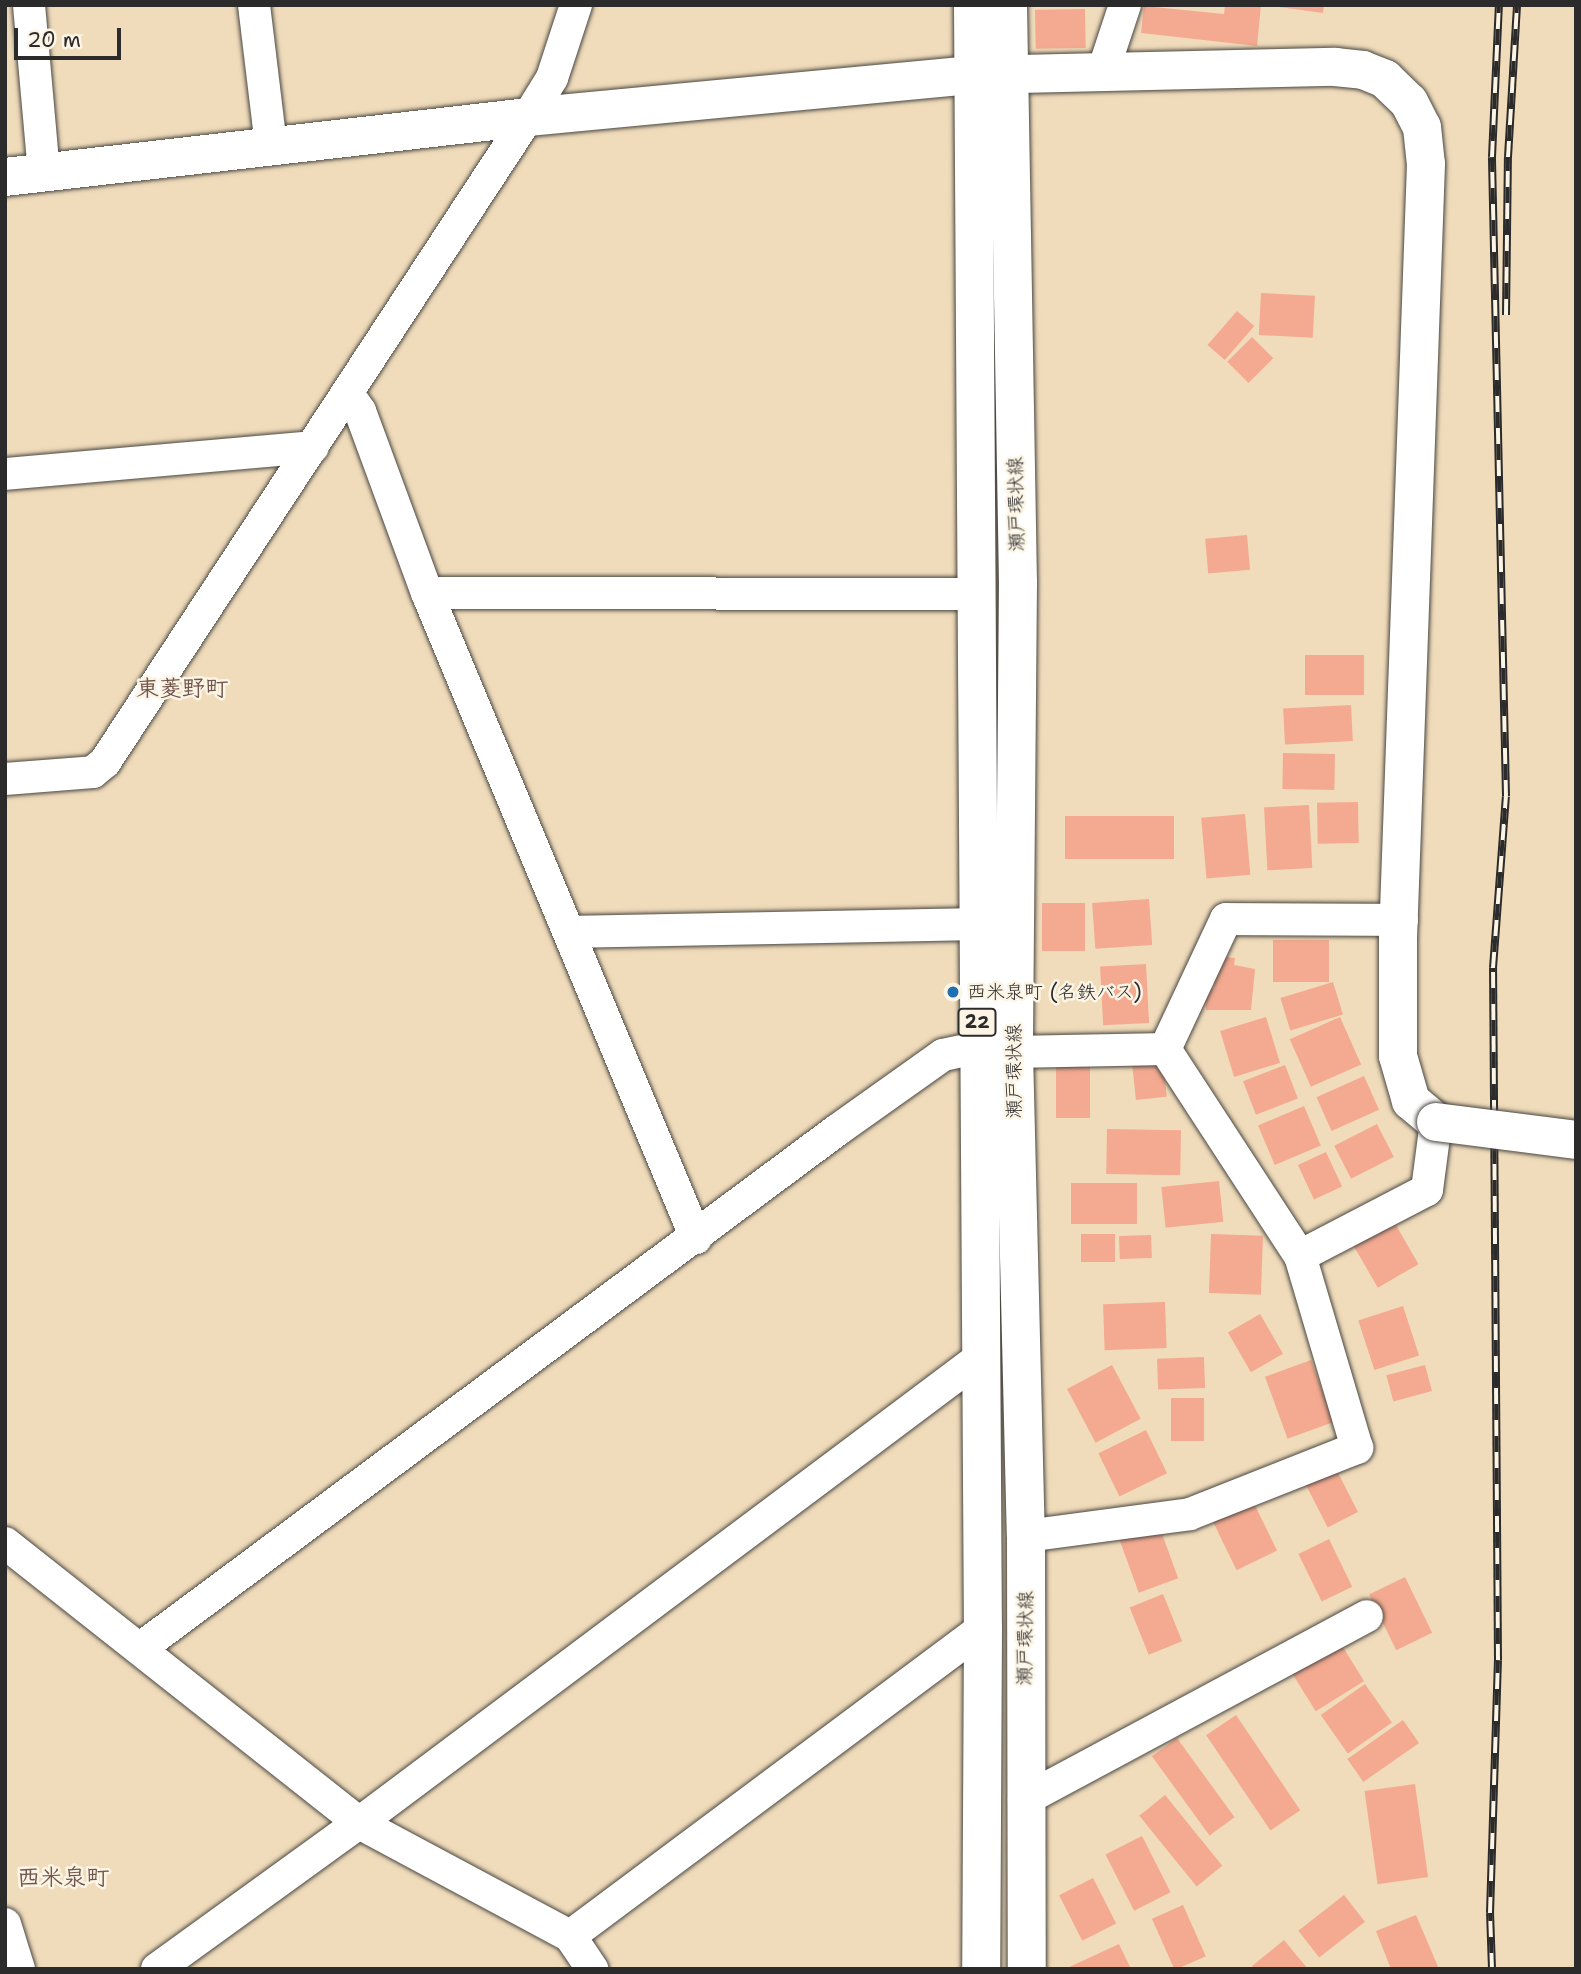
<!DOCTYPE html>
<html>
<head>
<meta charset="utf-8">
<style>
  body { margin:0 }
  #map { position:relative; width:1581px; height:1974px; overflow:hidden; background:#f0dcbb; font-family:"Shantell Sans","Klee One",sans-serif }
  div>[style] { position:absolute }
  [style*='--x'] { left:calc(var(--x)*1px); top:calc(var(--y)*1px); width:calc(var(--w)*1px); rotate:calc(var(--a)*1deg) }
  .building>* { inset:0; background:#f4aa91; transform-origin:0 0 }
  .roads { filter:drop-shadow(0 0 2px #494641) drop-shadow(0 0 2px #494641) }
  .street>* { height:32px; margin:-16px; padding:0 16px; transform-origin:16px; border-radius:16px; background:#fff }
  .secondary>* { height:38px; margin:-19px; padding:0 19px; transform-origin:19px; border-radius:19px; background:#fff }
  .primary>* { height:38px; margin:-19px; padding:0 19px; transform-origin:19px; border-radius:19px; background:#fff }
  .rail>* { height:8px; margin-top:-4px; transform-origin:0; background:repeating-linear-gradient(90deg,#fcf5e5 0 16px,#2b2b2b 0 32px); box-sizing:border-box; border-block:2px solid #2b2b2b }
  .bridges { filter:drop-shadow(0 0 2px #494641) drop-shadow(0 0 2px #494641) }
  .secondary-bridge>* { height:38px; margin:-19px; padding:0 19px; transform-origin:19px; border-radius:19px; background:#fff }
  .dots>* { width:19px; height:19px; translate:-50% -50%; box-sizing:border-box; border:4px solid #fcf5e5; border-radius:50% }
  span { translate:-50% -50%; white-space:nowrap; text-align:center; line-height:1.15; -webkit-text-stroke:5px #fcf5e5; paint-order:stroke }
  .shield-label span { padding:2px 5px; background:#fcf5e5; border:2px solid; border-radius:5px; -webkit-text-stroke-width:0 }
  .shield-label { font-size:18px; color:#2b2b2b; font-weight:700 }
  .street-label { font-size:19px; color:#2b2b2b }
  .poi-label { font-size:19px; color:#2b2b2b }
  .left { translate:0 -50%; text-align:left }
  .quarter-label { font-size:23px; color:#71574f; font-weight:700 }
  .frame { position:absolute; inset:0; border:7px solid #2b2b2b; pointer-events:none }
  .scale { position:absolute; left:14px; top:28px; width:107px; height:32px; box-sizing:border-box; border:4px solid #2b2b2b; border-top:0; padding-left:9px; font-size:21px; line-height:24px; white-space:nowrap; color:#2b2b2b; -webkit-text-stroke:5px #fcf5e5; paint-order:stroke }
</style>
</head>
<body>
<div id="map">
  <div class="building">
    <i style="clip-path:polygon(1225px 5px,1261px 5px,1257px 46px,1141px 33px,1144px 6px,1224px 14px)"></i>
    <i style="clip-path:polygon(1264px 5px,1324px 5px,1323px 13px)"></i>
    <i style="left:1085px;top:9px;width:39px;height:50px;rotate:89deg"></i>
    <i style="left:1261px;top:293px;width:54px;height:42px;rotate:3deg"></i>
    <i style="left:1237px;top:311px;width:23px;height:45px;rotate:41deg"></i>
    <i style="left:1252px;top:337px;width:30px;height:35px;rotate:45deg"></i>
    <i style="left:1247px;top:535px;width:35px;height:42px;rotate:85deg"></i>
    <i style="left:1305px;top:655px;width:59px;height:40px"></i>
    <i style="left:1351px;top:705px;width:36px;height:68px;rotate:87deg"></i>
    <i style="left:1283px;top:753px;width:52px;height:36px;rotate:1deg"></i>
    <i style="left:1358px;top:802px;width:41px;height:41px;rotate:89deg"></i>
    <i style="left:1309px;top:805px;width:63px;height:45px;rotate:87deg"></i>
    <i style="left:1245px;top:814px;width:61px;height:44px;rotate:85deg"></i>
    <i style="left:1174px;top:816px;width:43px;height:109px;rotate:90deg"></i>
    <i style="left:1149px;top:899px;width:46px;height:57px;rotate:86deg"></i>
    <i style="left:1042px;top:903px;width:43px;height:48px"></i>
    <i style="left:1273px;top:940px;width:56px;height:42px"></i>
    <i style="clip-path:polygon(1216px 956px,1235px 958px,1234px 965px,1255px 969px,1251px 1010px,1206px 1010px,1205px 991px,1214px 988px)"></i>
    <i style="left:1146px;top:964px;width:59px;height:46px;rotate:87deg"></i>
    <i style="left:1333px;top:982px;width:34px;height:55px;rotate:73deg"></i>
    <i style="left:1266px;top:1017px;width:48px;height:48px;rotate:73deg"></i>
    <i style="left:1340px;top:1017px;width:52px;height:55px;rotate:66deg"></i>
    <i style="left:1163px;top:1061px;width:36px;height:31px;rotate:84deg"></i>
    <i style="left:1056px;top:1065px;width:34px;height:53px"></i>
    <i style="left:1285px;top:1065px;width:36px;height:45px;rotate:69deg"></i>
    <i style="left:1364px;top:1076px;width:37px;height:52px;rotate:66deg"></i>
    <i style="left:1304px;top:1106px;width:43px;height:50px;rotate:67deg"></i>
    <i style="left:1377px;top:1124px;width:37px;height:48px;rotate:63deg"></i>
    <i style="left:1107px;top:1129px;width:74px;height:45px;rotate:1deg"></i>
    <i style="left:1326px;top:1152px;width:38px;height:31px;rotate:65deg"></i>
    <i style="left:1219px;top:1181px;width:41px;height:58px;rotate:84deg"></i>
    <i style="left:1071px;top:1183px;width:66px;height:41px"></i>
    <i style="left:1393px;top:1220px;width:51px;height:47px;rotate:60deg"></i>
    <i style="left:1081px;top:1234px;width:34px;height:28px"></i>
    <i style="left:1211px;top:1234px;width:52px;height:59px;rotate:2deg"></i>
    <i style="left:1151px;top:1235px;width:23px;height:32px;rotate:88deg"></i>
    <i style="left:1165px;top:1302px;width:46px;height:62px;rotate:88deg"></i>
    <i style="left:1403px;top:1306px;width:52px;height:47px;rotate:72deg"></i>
    <i style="left:1260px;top:1314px;width:46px;height:37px;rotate:60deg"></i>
    <i style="left:1204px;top:1357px;width:31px;height:47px;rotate:88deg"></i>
    <i style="left:1311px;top:1360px;width:66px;height:49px;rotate:70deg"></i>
    <i style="left:1112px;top:1365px;width:61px;height:51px;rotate:62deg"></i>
    <i style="left:1425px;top:1365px;width:27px;height:40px;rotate:75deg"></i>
    <i style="left:1171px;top:1398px;width:33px;height:43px"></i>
    <i style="left:1146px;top:1430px;width:48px;height:53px;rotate:64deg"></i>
    <i style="left:1333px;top:1463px;width:55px;height:34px;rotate:63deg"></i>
    <i style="left:1249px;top:1493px;width:64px;height:45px;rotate:64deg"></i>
    <i style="left:1157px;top:1520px;width:62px;height:42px;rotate:70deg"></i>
    <i style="left:1329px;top:1539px;width:53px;height:34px;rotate:64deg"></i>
    <i style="left:1405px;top:1577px;width:62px;height:40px;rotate:64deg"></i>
    <i style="left:1163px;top:1594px;width:51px;height:36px;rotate:68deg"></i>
    <i style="left:1336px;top:1636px;width:53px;height:57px;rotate:58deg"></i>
    <i style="left:1365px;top:1684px;width:47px;height:54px;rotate:55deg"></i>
    <i style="left:1236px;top:1715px;width:115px;height:36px;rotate:56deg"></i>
    <i style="left:1403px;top:1720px;width:28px;height:68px;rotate:55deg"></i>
    <i style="left:1177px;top:1738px;width:98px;height:31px;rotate:54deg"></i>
    <i style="left:1415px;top:1784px;width:94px;height:51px;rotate:82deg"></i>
    <i style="left:1165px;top:1795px;width:91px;height:33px;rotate:51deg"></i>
    <i style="left:1142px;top:1836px;width:63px;height:41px;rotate:63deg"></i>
    <i style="left:1093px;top:1878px;width:51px;height:38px;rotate:63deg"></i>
    <i style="left:1344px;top:1895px;width:34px;height:58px;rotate:52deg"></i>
    <i style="left:1183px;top:1905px;width:56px;height:34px;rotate:66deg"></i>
    <i style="clip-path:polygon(1416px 1915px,1439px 1969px,1391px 1969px,1376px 1931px)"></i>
    <i style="clip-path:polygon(1284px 1940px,1308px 1969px,1254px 1969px,1252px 1966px)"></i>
    <i style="clip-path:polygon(1119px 1944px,1131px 1969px,1065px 1969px)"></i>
  </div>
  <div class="roads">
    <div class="street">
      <i style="--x:29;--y:5;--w:170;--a:84.9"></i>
      <i style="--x:254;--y:5;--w:142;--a:83.1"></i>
      <i style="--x:1102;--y:74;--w:73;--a:-71.6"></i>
      <i style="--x:348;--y:394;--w:21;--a:55"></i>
      <i style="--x:360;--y:411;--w:194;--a:69.8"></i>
      <i style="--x:427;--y:593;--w:699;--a:67.36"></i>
      <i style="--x:5;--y:474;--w:309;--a:-5"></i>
      <i style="--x:427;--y:593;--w:550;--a:0.1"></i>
      <i style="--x:5;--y:779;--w:88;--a:-4.5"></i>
      <i style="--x:93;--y:772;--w:16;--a:-40"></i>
      <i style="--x:105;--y:762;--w:771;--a:-56.74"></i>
      <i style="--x:528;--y:117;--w:46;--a:-58.4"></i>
      <i style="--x:552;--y:78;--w:77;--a:-71.8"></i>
      <i style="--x:1402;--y:920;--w:176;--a:-179.7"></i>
      <i style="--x:1226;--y:919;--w:144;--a:115.1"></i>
      <i style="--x:1165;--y:1049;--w:247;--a:56.9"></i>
      <i style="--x:1300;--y:1256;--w:143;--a:-27.5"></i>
      <i style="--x:1427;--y:1190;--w:69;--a:-82.5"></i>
      <i style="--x:569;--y:932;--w:409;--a:-1.1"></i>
      <i style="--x:1014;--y:1052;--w:151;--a:-1.1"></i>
      <i style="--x:1026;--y:1536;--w:165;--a:-7.6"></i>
      <i style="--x:1190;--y:1514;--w:180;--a:-21.6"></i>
      <i style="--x:1357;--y:1448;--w:200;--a:-106.5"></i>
      <i style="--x:5;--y:1543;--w:451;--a:38.3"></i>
      <i style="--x:359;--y:1823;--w:239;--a:28.2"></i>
      <i style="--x:570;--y:1936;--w:40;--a:56"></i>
      <i style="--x:142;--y:1647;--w:865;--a:-36.63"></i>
      <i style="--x:836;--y:1131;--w:131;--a:-35.4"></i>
      <i style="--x:943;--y:1055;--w:34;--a:-12"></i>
      <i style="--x:1024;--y:1800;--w:389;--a:-28.2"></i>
      <i style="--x:5;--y:1924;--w:47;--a:72.7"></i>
      <i style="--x:570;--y:1936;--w:515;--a:-36.71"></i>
      <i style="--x:157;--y:1969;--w:249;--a:-35.9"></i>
      <i style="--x:359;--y:1823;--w:777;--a:-36.84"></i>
    </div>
    <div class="secondary">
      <i style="--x:5;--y:177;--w:526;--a:-6.54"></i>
      <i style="--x:528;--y:117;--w:449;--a:-5.4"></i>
      <i style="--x:975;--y:75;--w:360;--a:-1.3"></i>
      <i style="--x:1335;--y:67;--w:28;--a:6"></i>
      <i style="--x:1363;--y:70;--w:24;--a:22"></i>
      <i style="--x:1385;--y:79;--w:33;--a:44"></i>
      <i style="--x:1409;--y:102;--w:28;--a:63"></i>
      <i style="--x:1422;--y:127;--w:37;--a:84"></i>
      <i style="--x:1426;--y:164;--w:774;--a:92.07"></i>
      <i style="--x:1398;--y:937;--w:119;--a:90"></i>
      <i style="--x:1398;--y:1056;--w:47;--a:73.9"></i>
      <i style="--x:1411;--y:1101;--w:33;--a:40"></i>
    </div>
    <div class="primary">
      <i style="--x:973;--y:5;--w:1623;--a:89.65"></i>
      <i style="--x:983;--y:1628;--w:341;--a:90.3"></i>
      <i style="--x:1008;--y:5;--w:577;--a:89.01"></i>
      <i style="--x:1018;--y:582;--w:470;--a:90.5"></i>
      <i style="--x:1014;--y:1052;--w:484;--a:88.6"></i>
      <i style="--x:1026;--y:1536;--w:433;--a:89.9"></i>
    </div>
  </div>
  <div class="rail">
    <i style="--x:1506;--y:315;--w:158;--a:-89.3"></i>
    <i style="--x:1508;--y:157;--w:152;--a:-86.6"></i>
    <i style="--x:1492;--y:1969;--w:56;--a:-92"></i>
    <i style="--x:1490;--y:1913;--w:253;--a:-88.2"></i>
    <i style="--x:1498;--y:1660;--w:692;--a:-90.41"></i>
    <i style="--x:1493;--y:968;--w:172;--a:-85.7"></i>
    <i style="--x:1506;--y:796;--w:639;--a:-91.26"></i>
    <i style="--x:1492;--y:157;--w:152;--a:-87.4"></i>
  </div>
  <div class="bridges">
    <div class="secondary-bridge">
      <i style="--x:1436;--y:1122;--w:141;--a:7.3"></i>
    </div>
  </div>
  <div class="dots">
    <i style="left:953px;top:992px;background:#1f6fb2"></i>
  </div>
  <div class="shield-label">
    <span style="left:977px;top:1022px">22</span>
  </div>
  <div class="street-label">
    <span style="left:1016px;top:504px;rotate:-91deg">瀬戸環状線</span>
    <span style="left:1014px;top:1071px;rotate:-90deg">瀬戸環状線</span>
    <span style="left:1025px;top:1638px;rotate:-89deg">瀬戸環状線</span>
  </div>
  <div class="poi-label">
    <span class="left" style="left:967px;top:992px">西米泉町 (名鉄バス)</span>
  </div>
  <div class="quarter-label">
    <span style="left:182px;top:688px">東菱野町</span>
    <span style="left:63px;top:1877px">西米泉町</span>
  </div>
  <div class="frame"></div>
  <div class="scale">20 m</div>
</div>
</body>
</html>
